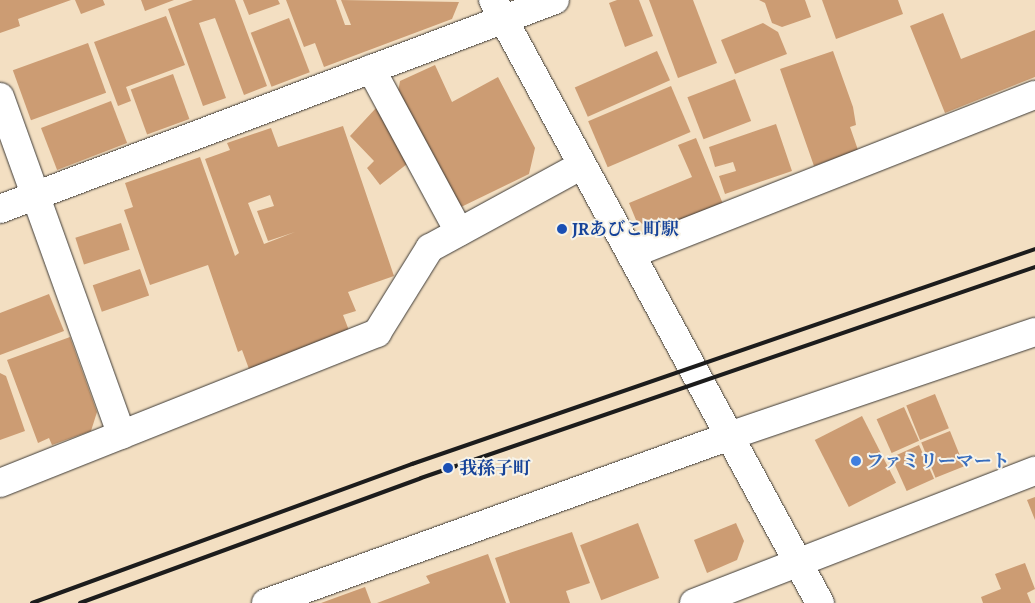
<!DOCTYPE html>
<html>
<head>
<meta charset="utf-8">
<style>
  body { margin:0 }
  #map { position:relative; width:1035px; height:603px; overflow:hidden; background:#f3dfc2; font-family:Alegreya,"Noto Serif JP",serif }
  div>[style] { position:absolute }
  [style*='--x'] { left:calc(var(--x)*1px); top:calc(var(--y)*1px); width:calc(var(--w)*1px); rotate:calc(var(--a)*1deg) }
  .building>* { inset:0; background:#cc9c73; transform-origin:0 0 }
  .roads { filter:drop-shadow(0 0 1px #3c3935) drop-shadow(0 0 1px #3c3935) }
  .minor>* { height:28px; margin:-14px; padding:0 14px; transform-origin:14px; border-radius:14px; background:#fff }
  .tertiary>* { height:28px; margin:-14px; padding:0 14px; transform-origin:14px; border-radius:14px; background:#fff }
  .rail>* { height:4px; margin:-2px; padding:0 2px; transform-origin:2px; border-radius:2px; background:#1c1c1c }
  .dots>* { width:14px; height:14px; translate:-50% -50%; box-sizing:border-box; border:2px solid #f7f3e8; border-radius:50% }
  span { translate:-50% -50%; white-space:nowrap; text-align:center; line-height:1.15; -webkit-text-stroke:4px #f7f3e8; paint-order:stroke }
  .transit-label { font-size:18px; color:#164399; font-weight:700 }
  .left { translate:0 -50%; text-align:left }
  .shop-label { font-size:18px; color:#366cbe; font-weight:700 }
</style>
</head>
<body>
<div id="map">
  <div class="building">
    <i style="clip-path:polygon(0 0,71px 0,18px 19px,20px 26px,0 33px)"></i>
    <i style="clip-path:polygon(75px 0,103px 0,105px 5px,81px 14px)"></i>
    <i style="clip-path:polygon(141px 0,174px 0,145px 11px)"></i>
    <i style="clip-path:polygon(193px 0,235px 0,267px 86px,244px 95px,215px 18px,199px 23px,226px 98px,203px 106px,168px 9px)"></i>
    <i style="clip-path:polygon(243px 0,278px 0,280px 4px,249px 15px)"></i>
    <i style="clip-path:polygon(286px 0,336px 0,345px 25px,351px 25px,341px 0,459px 2px,452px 19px,324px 67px,315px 43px,304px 47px)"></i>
    <i style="clip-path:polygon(617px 0,639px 0,653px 36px,625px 47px,609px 3px)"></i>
    <i style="clip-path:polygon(649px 0,693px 0,717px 63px,678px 78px)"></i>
    <i style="clip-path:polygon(759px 0,805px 0,811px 17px,782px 27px,772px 23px,765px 3px)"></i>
    <i style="clip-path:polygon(822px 0,898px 0,903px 14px,836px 39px)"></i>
    <i style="clip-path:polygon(943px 13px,961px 59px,1035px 30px,1035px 77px,945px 113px,910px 26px)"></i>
    <i style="clip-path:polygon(166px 16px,185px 65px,126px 87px,131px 101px,118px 106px,94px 42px)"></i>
    <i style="left:289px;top:18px;width:58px;height:41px;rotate:69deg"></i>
    <i style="clip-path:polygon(763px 23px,778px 32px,787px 54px,735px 74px,721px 40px)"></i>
    <i style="left:88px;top:43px;width:53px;height:80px;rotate:70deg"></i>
    <i style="left:657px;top:51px;width:32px;height:90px;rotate:66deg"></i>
    <i style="clip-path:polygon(833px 51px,853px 107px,856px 125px,850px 127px,858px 150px,814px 166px,780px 69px)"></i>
    <i style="clip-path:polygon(435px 65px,452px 102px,498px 77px,535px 148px,529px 174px,459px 208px,398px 92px,400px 81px)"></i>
    <i style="left:173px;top:74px;width:48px;height:45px;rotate:70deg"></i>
    <i style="left:735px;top:79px;width:45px;height:51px;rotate:69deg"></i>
    <i style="left:671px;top:86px;width:50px;height:90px;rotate:67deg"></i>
    <i style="left:111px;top:101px;width:45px;height:75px;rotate:69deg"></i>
    <i style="clip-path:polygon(376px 108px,407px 164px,380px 185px,367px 168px,374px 161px,350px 136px)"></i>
    <i style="clip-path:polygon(776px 124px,792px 171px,725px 194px,719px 176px,736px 171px,733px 162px,715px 167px,709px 147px)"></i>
    <i style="clip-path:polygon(evenodd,343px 126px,394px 276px,348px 292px,356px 311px,343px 315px,350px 333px,249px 369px,242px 350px,238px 352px,208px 265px,150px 285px,124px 210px,133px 207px,125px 183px,200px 157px,235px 256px,239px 253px,205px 159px,230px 150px,227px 143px,271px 128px,278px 147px,343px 126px,270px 195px,274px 206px,257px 211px,268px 241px,295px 232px,264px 244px,248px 203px,270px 195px)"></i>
    <i style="clip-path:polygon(696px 138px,723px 204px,656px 232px,636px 220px,629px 203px,692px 177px,678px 145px)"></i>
    <i style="left:121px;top:223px;width:28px;height:48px;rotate:72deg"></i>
    <i style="left:140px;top:269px;width:28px;height:50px;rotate:71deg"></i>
    <i style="clip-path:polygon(49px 294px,64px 331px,0 355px,0 313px)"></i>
    <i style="clip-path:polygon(70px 337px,97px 412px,91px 431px,52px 445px,49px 438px,38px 443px,7px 360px)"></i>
    <i style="clip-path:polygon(0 373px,6px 376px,25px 431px,0 440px)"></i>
    <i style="left:935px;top:394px;width:37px;height:31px;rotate:68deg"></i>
    <i style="left:904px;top:407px;width:37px;height:30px;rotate:66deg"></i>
    <i style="left:862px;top:416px;width:75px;height:53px;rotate:63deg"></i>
    <i style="left:950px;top:431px;width:38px;height:31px;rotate:68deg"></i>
    <i style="left:919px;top:445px;width:37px;height:30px;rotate:66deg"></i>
    <i style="clip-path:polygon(1035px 497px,1035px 520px,1027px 500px)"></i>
    <i style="left:638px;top:523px;width:59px;height:62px;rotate:69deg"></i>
    <i style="clip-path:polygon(736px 523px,744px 541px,737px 560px,707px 573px,694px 540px)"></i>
    <i style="clip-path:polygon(572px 532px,590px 583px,566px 591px,570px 603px,510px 603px,495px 558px)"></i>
    <i style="clip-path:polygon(488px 554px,506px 603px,377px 603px,430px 583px,426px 576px)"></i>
    <i style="clip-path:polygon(1025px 563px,1035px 589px,1027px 593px,1031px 603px,983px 603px,981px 597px,1001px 589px,995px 574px)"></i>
    <i style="clip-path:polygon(365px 587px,371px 603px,321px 603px)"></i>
  </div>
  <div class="roads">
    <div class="minor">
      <i style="--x:371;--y:69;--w:185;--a:61.6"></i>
      <i style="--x:0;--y:97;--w:359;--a:70.2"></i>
      <i style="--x:0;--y:209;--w:593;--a:-20.64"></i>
      <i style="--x:631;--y:254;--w:434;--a:-21.5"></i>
      <i style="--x:0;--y:483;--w:406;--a:-21.7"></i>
      <i style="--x:377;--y:333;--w:100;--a:-58.1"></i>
      <i style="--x:430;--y:248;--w:173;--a:-28.6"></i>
      <i style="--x:266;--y:603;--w:492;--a:-19.8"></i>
      <i style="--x:729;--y:436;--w:323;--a:-18.8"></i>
    </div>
    <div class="tertiary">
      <i style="--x:493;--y:0;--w:686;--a:61.53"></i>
      <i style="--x:694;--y:603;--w:366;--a:-21.2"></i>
    </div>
  </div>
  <div class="rail">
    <i style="--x:32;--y:603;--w:405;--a:-20.1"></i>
    <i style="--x:412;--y:464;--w:659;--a:-19.04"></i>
    <i style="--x:80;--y:603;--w:363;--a:-20.1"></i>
    <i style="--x:421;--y:478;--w:649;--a:-18.97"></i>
  </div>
  <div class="dots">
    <i style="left:562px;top:229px;background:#1a4fb4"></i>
    <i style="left:856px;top:461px;background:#3f7fe0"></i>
    <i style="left:448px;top:468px;background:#1a4fb4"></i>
  </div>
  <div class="transit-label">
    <span class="left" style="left:572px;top:229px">JRあびこ町駅</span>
    <span class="left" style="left:459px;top:468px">我孫子町</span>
  </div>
  <div class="shop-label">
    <span class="left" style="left:866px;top:461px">ファミリーマート</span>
  </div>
</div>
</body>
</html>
